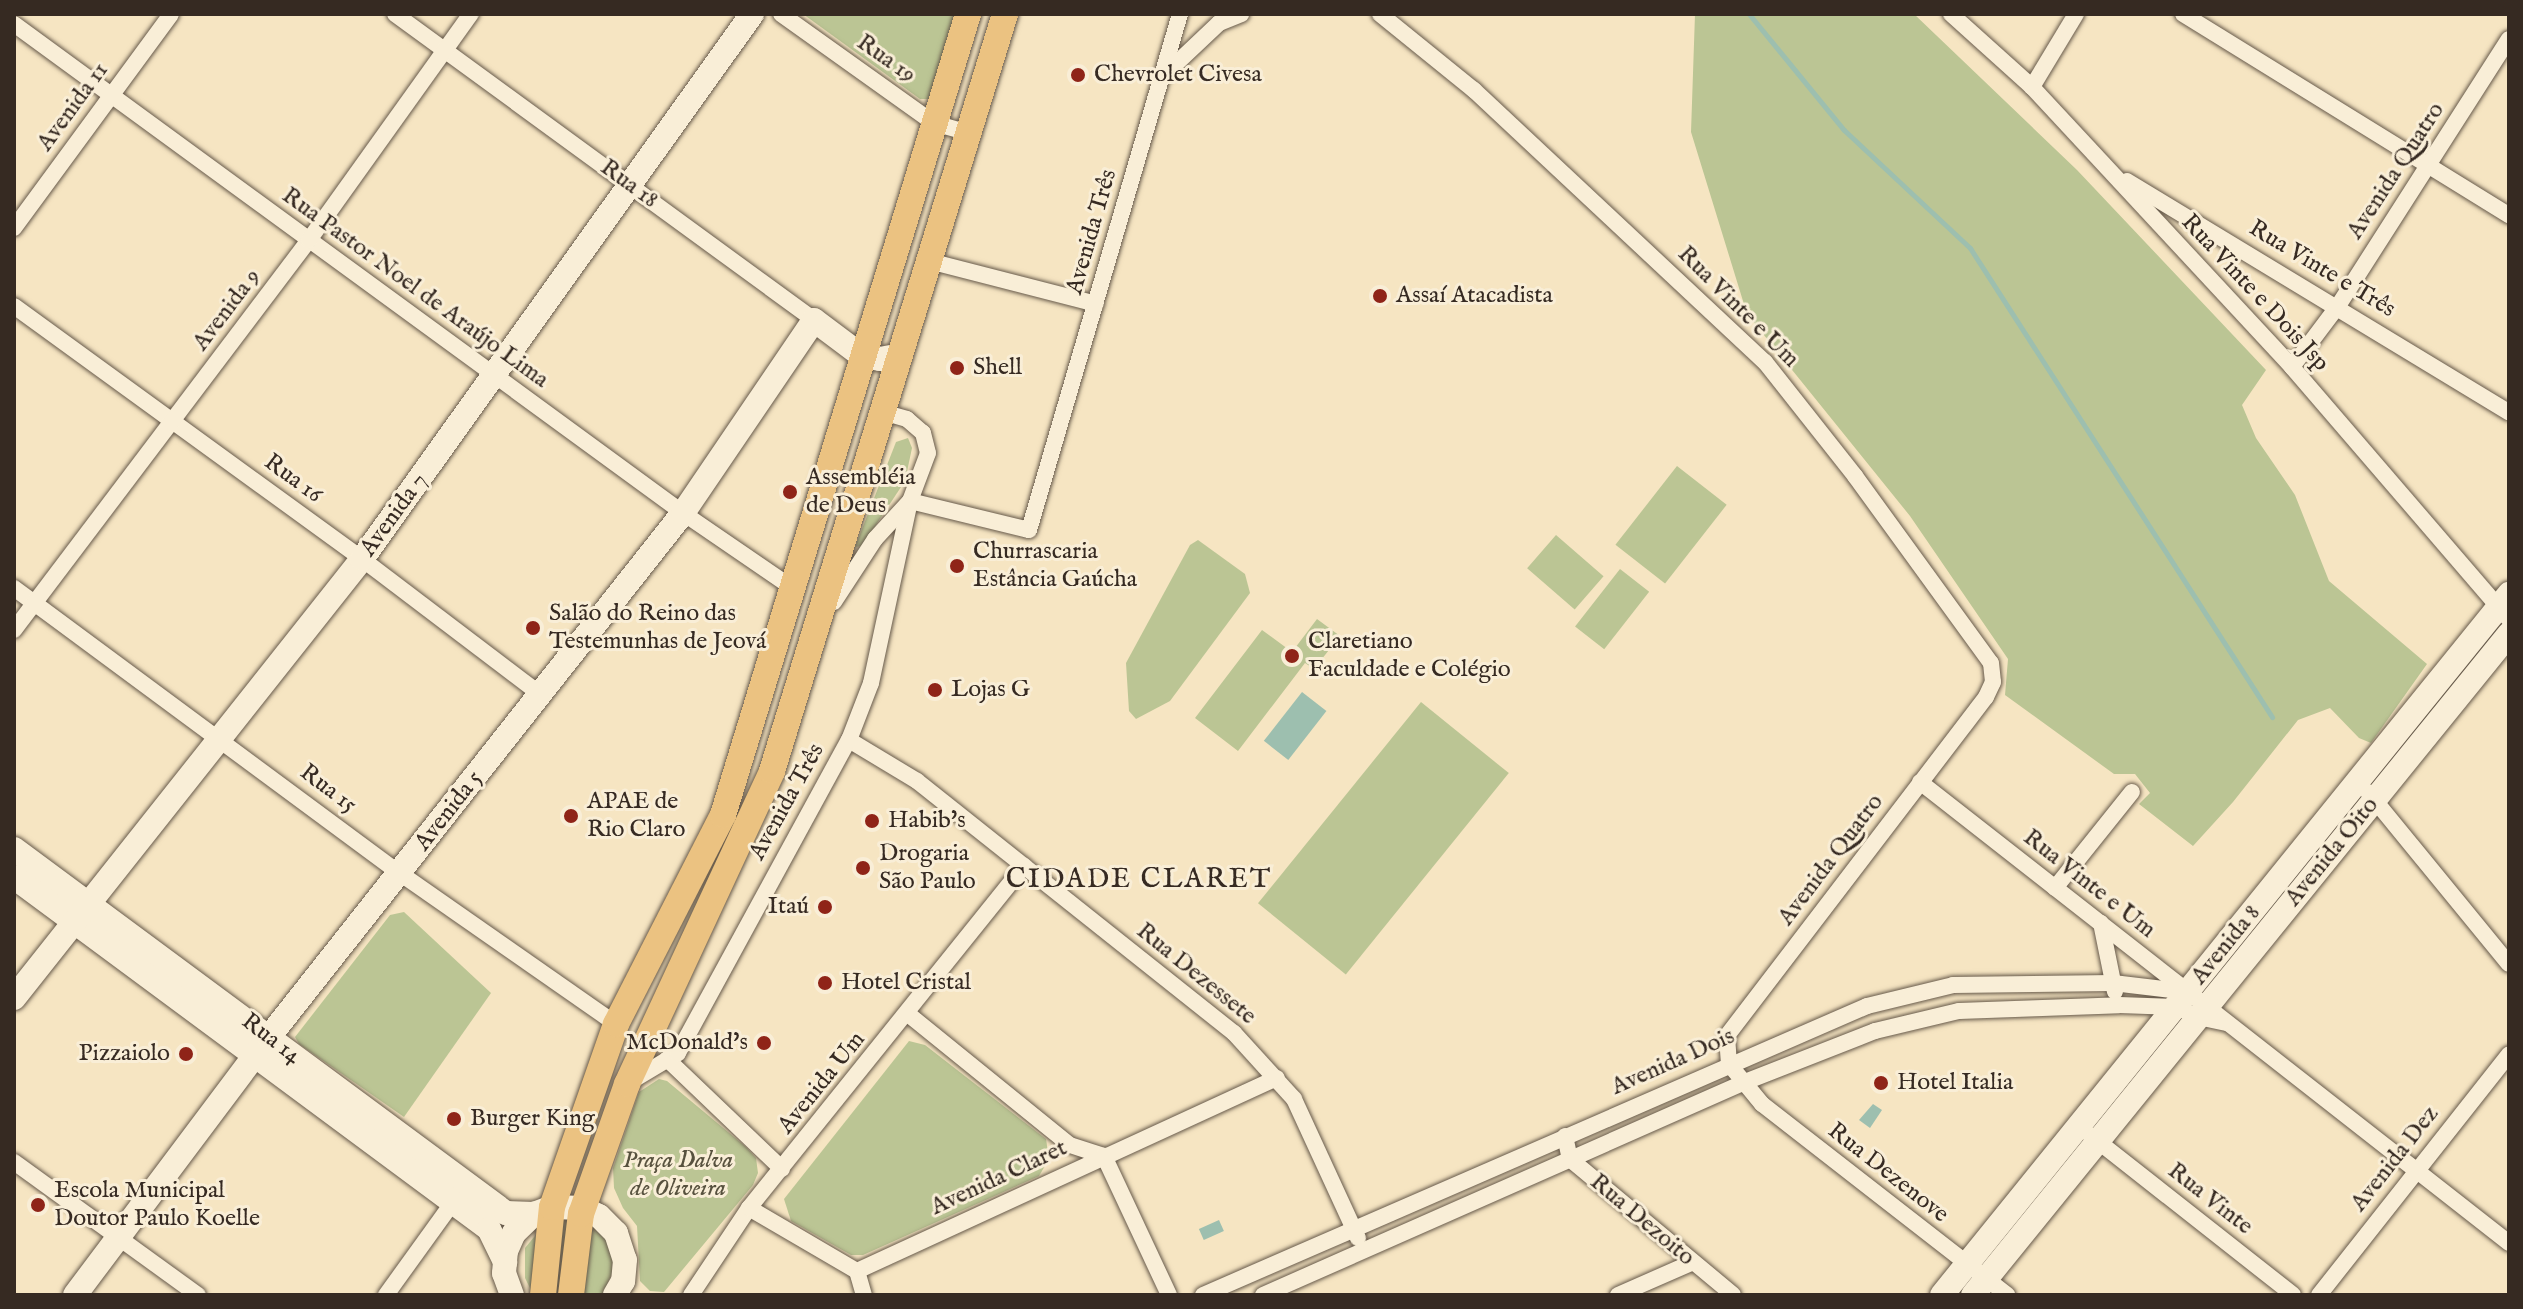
<!DOCTYPE html>
<html>
<head>
<meta charset="utf-8">
<style>
  body { margin:0 }
  #map { position:relative; width:2523px; height:1309px; overflow:hidden; background:#f6e5c2; font-family:"IM FELL English",serif }
  div>[style] { position:absolute }
  [style*='--x'] { left:calc(var(--x)*1px); top:calc(var(--y)*1px); width:calc(var(--w)*1px); rotate:calc(var(--a)*1deg) }
  .green>* { inset:0; background:#bbc594; transform-origin:0 0 }
  .water>* { inset:0; background:#9dbfaf; transform-origin:0 0 }
  .stream>* { height:5px; margin:-2.5px; padding:0 2.5px; transform-origin:2.5px; border-radius:2.5px; background:#9dbfaf }
  .roads { filter:drop-shadow(0 0 2px #66594a) drop-shadow(0 0 2px #66594a) }
  .street>* { height:16px; margin:-8px; padding:0 8px; transform-origin:8px; border-radius:8px; background:#f9eed7 }
  .secondary>* { height:24px; margin:-12px; padding:0 12px; transform-origin:12px; border-radius:12px; background:#f9eed7 }
  .primary>* { height:26px; margin:-13px; padding:0 13px; transform-origin:13px; border-radius:13px; background:#ebc281 }
  .dots>* { width:22px; height:22px; translate:-50% -50%; box-sizing:border-box; border:4px solid #f9eed7; border-radius:50% }
  span { translate:-50% -50%; white-space:nowrap; text-align:center; line-height:1.15; -webkit-text-stroke:6px #f9eed7; paint-order:stroke }
  .street-label { font-size:24px; color:#362a22 }
  .poi-label { font-size:24px; color:#362a22 }
  .left { translate:0 -50%; text-align:left }
  .right { translate:-100% -50%; text-align:right }
  .park-label { font-size:24px; color:#57513e; font-style:italic }
  .quarter-label { font-size:28px; color:#362a22; letter-spacing:2px }
  .frame { position:absolute; inset:0; border:16px solid #362a22; pointer-events:none }
</style>
</head>
<body>
<div id="map">
  <div class="green">
    <i style="clip-path:polygon(803px 14px,963px 14px,934px 99px,920px 99px)"></i>
    <i style="clip-path:polygon(1695px 14px,1914px 14px,2077px 170px,2266px 370px,2242px 405px,2256px 438px,2295px 495px,2329px 581px,2427px 664px,2371px 743px,2359px 738px,2330px 708px,2298px 720px,2233px 802px,2193px 846px,2139px 804px,2150px 793px,2135px 774px,2114px 774px,2005px 695px,2008px 659px,1910px 516px,1747px 314px,1691px 132px)"></i>
    <i style="clip-path:polygon(908px 438px,912px 448px,905px 481px,862px 546px,855px 547px,896px 442px)"></i>
    <i style="left:1677px;top:466px;width:63px;height:100px;rotate:38deg"></i>
    <i style="left:1556px;top:535px;width:63px;height:44px;rotate:41deg"></i>
    <i style="clip-path:polygon(1198px 540px,1245px 574px,1250px 593px,1170px 701px,1136px 719px,1129px 711px,1126px 663px,1190px 545px)"></i>
    <i style="left:1620px;top:569px;width:37px;height:73px;rotate:38deg"></i>
    <i style="clip-path:polygon(1317px 619px,1340px 636px,1314px 669px,1305px 663px,1238px 751px,1195px 718px,1262px 630px,1292px 652px)"></i>
    <i style="left:1421px;top:702px;width:113px;height:259px;rotate:39deg"></i>
    <i style="clip-path:polygon(404px 912px,491px 993px,404px 1117px,299px 1044px,295px 1037px,390px 915px)"></i>
    <i style="clip-path:polygon(909px 1041px,925px 1045px,1046px 1139px,1049px 1159px,1039px 1176px,863px 1255px,851px 1255px,791px 1221px,784px 1199px)"></i>
    <i style="clip-path:polygon(659px 1079px,667px 1081px,746px 1147px,756px 1158px,758px 1173px,753px 1185px,664px 1292px,650px 1291px,640px 1281px,637px 1226px,623px 1208px,614px 1188px,613px 1168px,639px 1092px)"></i>
    <i style="clip-path:polygon(558px 1218px,588px 1221px,608px 1238px,616px 1263px,603px 1295px,536px 1295px,532px 1292px,525px 1278px,525px 1248px,544px 1225px)"></i>
  </div>
  <div class="water">
    <i style="left:1302px;top:692px;width:31px;height:62px;rotate:38deg"></i>
    <i style="clip-path:polygon(1873px 1104px,1882px 1110px,1870px 1128px,1859px 1120px)"></i>
    <i style="left:1219px;top:1220px;width:12px;height:22px;rotate:66deg"></i>
  </div>
  <div class="stream">
    <i style="--x:1749;--y:14;--w:150;--a:50.7"></i>
    <i style="--x:1844;--y:130;--w:173;--a:43.1"></i>
    <i style="--x:1970;--y:248;--w:558;--a:57.22"></i>
  </div>
  <div class="roads">
    <div class="street">
      <i style="--x:395;--y:14;--w:519;--a:36.14"></i>
      <i style="--x:781;--y:14;--w:188;--a:35.5"></i>
      <i style="--x:934;--y:123;--w:35;--a:16"></i>
      <i style="--x:1380;--y:14;--w:121;--a:39"></i>
      <i style="--x:1474;--y:90;--w:398;--a:43.1"></i>
      <i style="--x:1765;--y:362;--w:145;--a:51.7"></i>
      <i style="--x:1855;--y:476;--w:231;--a:54"></i>
      <i style="--x:1991;--y:663;--w:19;--a:84"></i>
      <i style="--x:1993;--y:682;--w:17;--a:115"></i>
      <i style="--x:1986;--y:697;--w:427;--a:127.4"></i>
      <i style="--x:1727;--y:1036;--w:28;--a:86"></i>
      <i style="--x:1729;--y:1064;--w:52;--a:50.5"></i>
      <i style="--x:1762;--y:1104;--w:311;--a:37.9"></i>
      <i style="--x:1951;--y:14;--w:109;--a:42"></i>
      <i style="--x:2032;--y:87;--w:382;--a:47.1"></i>
      <i style="--x:2292;--y:367;--w:333;--a:49.3"></i>
      <i style="--x:2183;--y:14;--w:383;--a:31.7"></i>
      <i style="--x:14;--y:24;--w:829;--a:36.16"></i>
      <i style="--x:683;--y:513;--w:131;--a:34.4"></i>
      <i style="--x:1163;--y:76;--w:77;--a:-43.4"></i>
      <i style="--x:1219;--y:23;--w:24;--a:-22"></i>
      <i style="--x:2032;--y:87;--w:85;--a:-58.9"></i>
      <i style="--x:2127;--y:181;--w:446;--a:31.2"></i>
      <i style="--x:14;--y:228;--w:265;--a:-53.7"></i>
      <i style="--x:929;--y:261;--w:172;--a:14.4"></i>
      <i style="--x:14;--y:306;--w:430;--a:36"></i>
      <i style="--x:362;--y:559;--w:223;--a:37.2"></i>
      <i style="--x:2292;--y:367;--w:76;--a:-53"></i>
      <i style="--x:2338;--y:306;--w:317;--a:-57.4"></i>
      <i style="--x:14;--y:588;--w:481;--a:36.5"></i>
      <i style="--x:401;--y:874;--w:262;--a:34.9"></i>
      <i style="--x:834;--y:602;--w:75;--a:-56.9"></i>
      <i style="--x:875;--y:539;--w:52;--a:-47.4"></i>
      <i style="--x:910;--y:501;--w:122;--a:13.7"></i>
      <i style="--x:1029;--y:530;--w:538;--a:-73.69"></i>
      <i style="--x:14;--y:630;--w:489;--a:-52.9"></i>
      <i style="--x:309;--y:240;--w:278;--a:-54.4"></i>
      <i style="--x:849;--y:740;--w:79;--a:31.1"></i>
      <i style="--x:917;--y:781;--w:405;--a:38.5"></i>
      <i style="--x:1234;--y:1033;--w:89;--a:47.7"></i>
      <i style="--x:1294;--y:1099;--w:153;--a:65.3"></i>
      <i style="--x:1920;--y:782;--w:748;--a:38.05"></i>
      <i style="--x:2368;--y:792;--w:222;--a:50.7"></i>
      <i style="--x:2055;--y:888;--w:123;--a:-51.3"></i>
      <i style="--x:2101;--y:923;--w:70;--a:78.5"></i>
      <i style="--x:908;--y:1014;--w:208;--a:39"></i>
      <i style="--x:1070;--y:1145;--w:36;--a:18"></i>
      <i style="--x:1104;--y:1156;--w:153;--a:64.9"></i>
      <i style="--x:667;--y:1059;--w:159;--a:43.7"></i>
      <i style="--x:630;--y:1082;--w:56;--a:-31.1"></i>
      <i style="--x:678;--y:1053;--w:357;--a:-61.4"></i>
      <i style="--x:849;--y:740;--w:61;--a:-68.9"></i>
      <i style="--x:871;--y:683;--w:186;--a:-77.9"></i>
      <i style="--x:910;--y:501;--w:51;--a:-69.4"></i>
      <i style="--x:928;--y:453;--w:21;--a:-104"></i>
      <i style="--x:923;--y:433;--w:21;--a:-139"></i>
      <i style="--x:907;--y:419;--w:25;--a:-164"></i>
      <i style="--x:2090;--y:1135;--w:258;--a:38.2"></i>
      <i style="--x:1565;--y:1136;--w:24;--a:78"></i>
      <i style="--x:1570;--y:1159;--w:212;--a:39.8"></i>
      <i style="--x:14;--y:1162;--w:227;--a:35.9"></i>
      <i style="--x:749;--y:1208;--w:125;--a:30.3"></i>
      <i style="--x:857;--y:1271;--w:462;--a:-24.7"></i>
      <i style="--x:857;--y:1271;--w:25;--a:74"></i>
      <i style="--x:386;--y:1295;--w:115;--a:-54.2"></i>
      <i style="--x:691;--y:1295;--w:105;--a:-56.3"></i>
      <i style="--x:749;--y:1208;--w:439;--a:-51.2"></i>
      <i style="--x:1203;--y:1295;--w:724;--a:-23.52"></i>
      <i style="--x:1867;--y:1006;--w:89;--a:-13.7"></i>
      <i style="--x:1953;--y:985;--w:160;--a:-0.7"></i>
      <i style="--x:2113;--y:983;--w:76;--a:6.8"></i>
      <i style="--x:1263;--y:1295;--w:527;--a:-23.84"></i>
      <i style="--x:1745;--y:1082;--w:140;--a:-21.4"></i>
      <i style="--x:1875;--y:1031;--w:86;--a:-13.4"></i>
      <i style="--x:1959;--y:1011;--w:160;--a:-2.1"></i>
      <i style="--x:2119;--y:1005;--w:57;--a:2"></i>
      <i style="--x:2176;--y:1007;--w:24;--a:24"></i>
      <i style="--x:2198;--y:1017;--w:30;--a:12"></i>
      <i style="--x:1618;--y:1295;--w:80;--a:-23.7"></i>
      <i style="--x:2319;--y:1295;--w:307;--a:-51.7"></i>
    </div>
    <div class="secondary">
      <i style="--x:14;--y:849;--w:612;--a:36.5"></i>
      <i style="--x:506;--y:1213;--w:28;--a:2"></i>
      <i style="--x:14;--y:877;--w:591;--a:36.54"></i>
      <i style="--x:489;--y:1229;--w:37;--a:64"></i>
      <i style="--x:14;--y:998;--w:560;--a:-51.6"></i>
      <i style="--x:362;--y:559;--w:670;--a:-54.41"></i>
      <i style="--x:75;--y:1295;--w:323;--a:-53.1"></i>
      <i style="--x:269;--y:1037;--w:668;--a:-51.69"></i>
      <i style="--x:683;--y:513;--w:233;--a:-55.8"></i>
      <i style="--x:814;--y:320;--w:60;--a:36.9"></i>
      <i style="--x:862;--y:356;--w:18;--a:9"></i>
      <i style="--x:880;--y:359;--w:20;--a:-11"></i>
      <i style="--x:512;--y:1295;--w:23;--a:-110"></i>
      <i style="--x:504;--y:1273;--w:22;--a:-85"></i>
      <i style="--x:506;--y:1251;--w:20;--a:-66"></i>
      <i style="--x:514;--y:1233;--w:28;--a:-44"></i>
      <i style="--x:534;--y:1214;--w:19;--a:-21"></i>
      <i style="--x:552;--y:1207;--w:31;--a:2"></i>
      <i style="--x:583;--y:1208;--w:18;--a:27"></i>
      <i style="--x:599;--y:1216;--w:24;--a:45"></i>
      <i style="--x:616;--y:1233;--w:28;--a:72"></i>
      <i style="--x:625;--y:1260;--w:21;--a:95"></i>
      <i style="--x:623;--y:1281;--w:16;--a:120"></i>
      <i style="--x:1942;--y:1295;--w:902;--a:-51.03"></i>
      <i style="--x:1973;--y:1295;--w:851;--a:-50.96"></i>
    </div>
    <div class="primary">
      <i style="--x:543;--y:1295;--w:88;--a:-84.2"></i>
      <i style="--x:552;--y:1207;--w:194;--a:-70.7"></i>
      <i style="--x:616;--y:1024;--w:235;--a:-62.9"></i>
      <i style="--x:723;--y:815;--w:838;--a:-72.99"></i>
      <i style="--x:571;--y:1295;--w:82;--a:-83"></i>
      <i style="--x:581;--y:1214;--w:138;--a:-70.5"></i>
      <i style="--x:627;--y:1084;--w:345;--a:-65.1"></i>
      <i style="--x:772;--y:771;--w:792;--a:-72.89"></i>
    </div>
  </div>
  <div class="dots">
    <i style="left:1078px;top:75px;background:#8f2418"></i>
    <i style="left:1380px;top:296px;background:#8f2418"></i>
    <i style="left:957px;top:368px;background:#8f2418"></i>
    <i style="left:790px;top:492px;background:#8f2418"></i>
    <i style="left:957px;top:566px;background:#8f2418"></i>
    <i style="left:533px;top:628px;background:#8f2418"></i>
    <i style="left:1292px;top:656px;background:#8f2418"></i>
    <i style="left:935px;top:690px;background:#8f2418"></i>
    <i style="left:571px;top:816px;background:#8f2418"></i>
    <i style="left:872px;top:821px;background:#8f2418"></i>
    <i style="left:863px;top:868px;background:#8f2418"></i>
    <i style="left:825px;top:907px;background:#8f2418"></i>
    <i style="left:825px;top:983px;background:#8f2418"></i>
    <i style="left:764px;top:1043px;background:#8f2418"></i>
    <i style="left:186px;top:1054px;background:#8f2418"></i>
    <i style="left:1881px;top:1083px;background:#8f2418"></i>
    <i style="left:454px;top:1119px;background:#8f2418"></i>
    <i style="left:38px;top:1205px;background:#8f2418"></i>
  </div>
  <div class="street-label">
    <span style="left:886px;top:59px;rotate:35deg">Rua 19</span>
    <span style="left:73px;top:107px;rotate:-54deg">Avenida 11</span>
    <span style="left:2396px;top:171px;rotate:-57deg">Avenida Quatro</span>
    <span style="left:629px;top:184px;rotate:36deg">Rua 18</span>
    <span style="left:1092px;top:232px;rotate:-74deg">Avenida Três</span>
    <span style="left:2322px;top:269px;rotate:31deg">Rua Vinte e Três</span>
    <span style="left:415px;top:288px;rotate:36deg">Rua Pastor Noel de Araújo Lima</span>
    <span style="left:2255px;top:293px;rotate:47deg">Rua Vinte e Dois Jsp</span>
    <span style="left:1738px;top:307px;rotate:45deg">Rua Vinte e Um</span>
    <span style="left:227px;top:310px;rotate:-53deg">Avenida 9</span>
    <span style="left:293px;top:479px;rotate:36deg">Rua 16</span>
    <span style="left:394px;top:515px;rotate:-54deg">Avenida 7</span>
    <span style="left:328px;top:789px;rotate:37deg">Rua 15</span>
    <span style="left:787px;top:802px;rotate:-61deg">Avenida Três</span>
    <span style="left:449px;top:811px;rotate:-52deg">Avenida 5</span>
    <span style="left:2332px;top:852px;rotate:-51deg">Avenida Oito</span>
    <span style="left:1831px;top:860px;rotate:-53deg">Avenida Quatro</span>
    <span style="left:2089px;top:884px;rotate:38deg">Rua Vinte e Um</span>
    <span style="left:2226px;top:945px;rotate:-51deg">Avenida 8</span>
    <span style="left:1196px;top:974px;rotate:39deg">Rua Dezessete</span>
    <span style="left:271px;top:1039px;rotate:37deg">Rua 14</span>
    <span style="left:1673px;top:1062px;rotate:-24deg">Avenida Dois</span>
    <span style="left:822px;top:1083px;rotate:-51deg">Avenida Um</span>
    <span style="left:2395px;top:1159px;rotate:-52deg">Avenida Dez</span>
    <span style="left:1888px;top:1173px;rotate:38deg">Rua Dezenove</span>
    <span style="left:999px;top:1178px;rotate:-25deg">Avenida Claret</span>
    <span style="left:2210px;top:1199px;rotate:38deg">Rua Vinte</span>
    <span style="left:1642px;top:1220px;rotate:40deg">Rua Dezoito</span>
  </div>
  <div class="poi-label">
    <span class="left" style="left:1094px;top:75px">Chevrolet Civesa</span>
    <span class="left" style="left:1396px;top:296px">Assaí Atacadista</span>
    <span class="left" style="left:973px;top:368px">Shell</span>
    <span class="left" style="left:806px;top:492px">Assembléia<br>de Deus</span>
    <span class="left" style="left:973px;top:566px">Churrascaria<br>Estância Gaúcha</span>
    <span class="left" style="left:549px;top:628px">Salão do Reino das<br>Testemunhas de Jeová</span>
    <span class="left" style="left:1308px;top:656px">Claretiano<br>Faculdade e Colégio</span>
    <span class="left" style="left:951px;top:690px">Lojas G</span>
    <span class="left" style="left:587px;top:816px">APAE de<br>Rio Claro</span>
    <span class="left" style="left:888px;top:821px">Habib's</span>
    <span class="left" style="left:879px;top:868px">Drogaria<br>São Paulo</span>
    <span class="right" style="left:809px;top:907px">Itaú</span>
    <span class="left" style="left:841px;top:983px">Hotel Cristal</span>
    <span class="right" style="left:748px;top:1043px">McDonald's</span>
    <span class="right" style="left:170px;top:1054px">Pizzaiolo</span>
    <span class="left" style="left:1897px;top:1083px">Hotel Italia</span>
    <span class="left" style="left:470px;top:1119px">Burger King</span>
    <span class="left" style="left:54px;top:1205px">Escola Municipal<br>Doutor Paulo Koelle</span>
  </div>
  <div class="park-label">
    <span style="left:678px;top:1175px">Praça Dalva<br>de Oliveira</span>
  </div>
  <div class="quarter-label">
    <span style="left:1139px;top:880px">CIDADE CLARET</span>
  </div>
  <div class="frame"></div>
</div>
</body>
</html>
